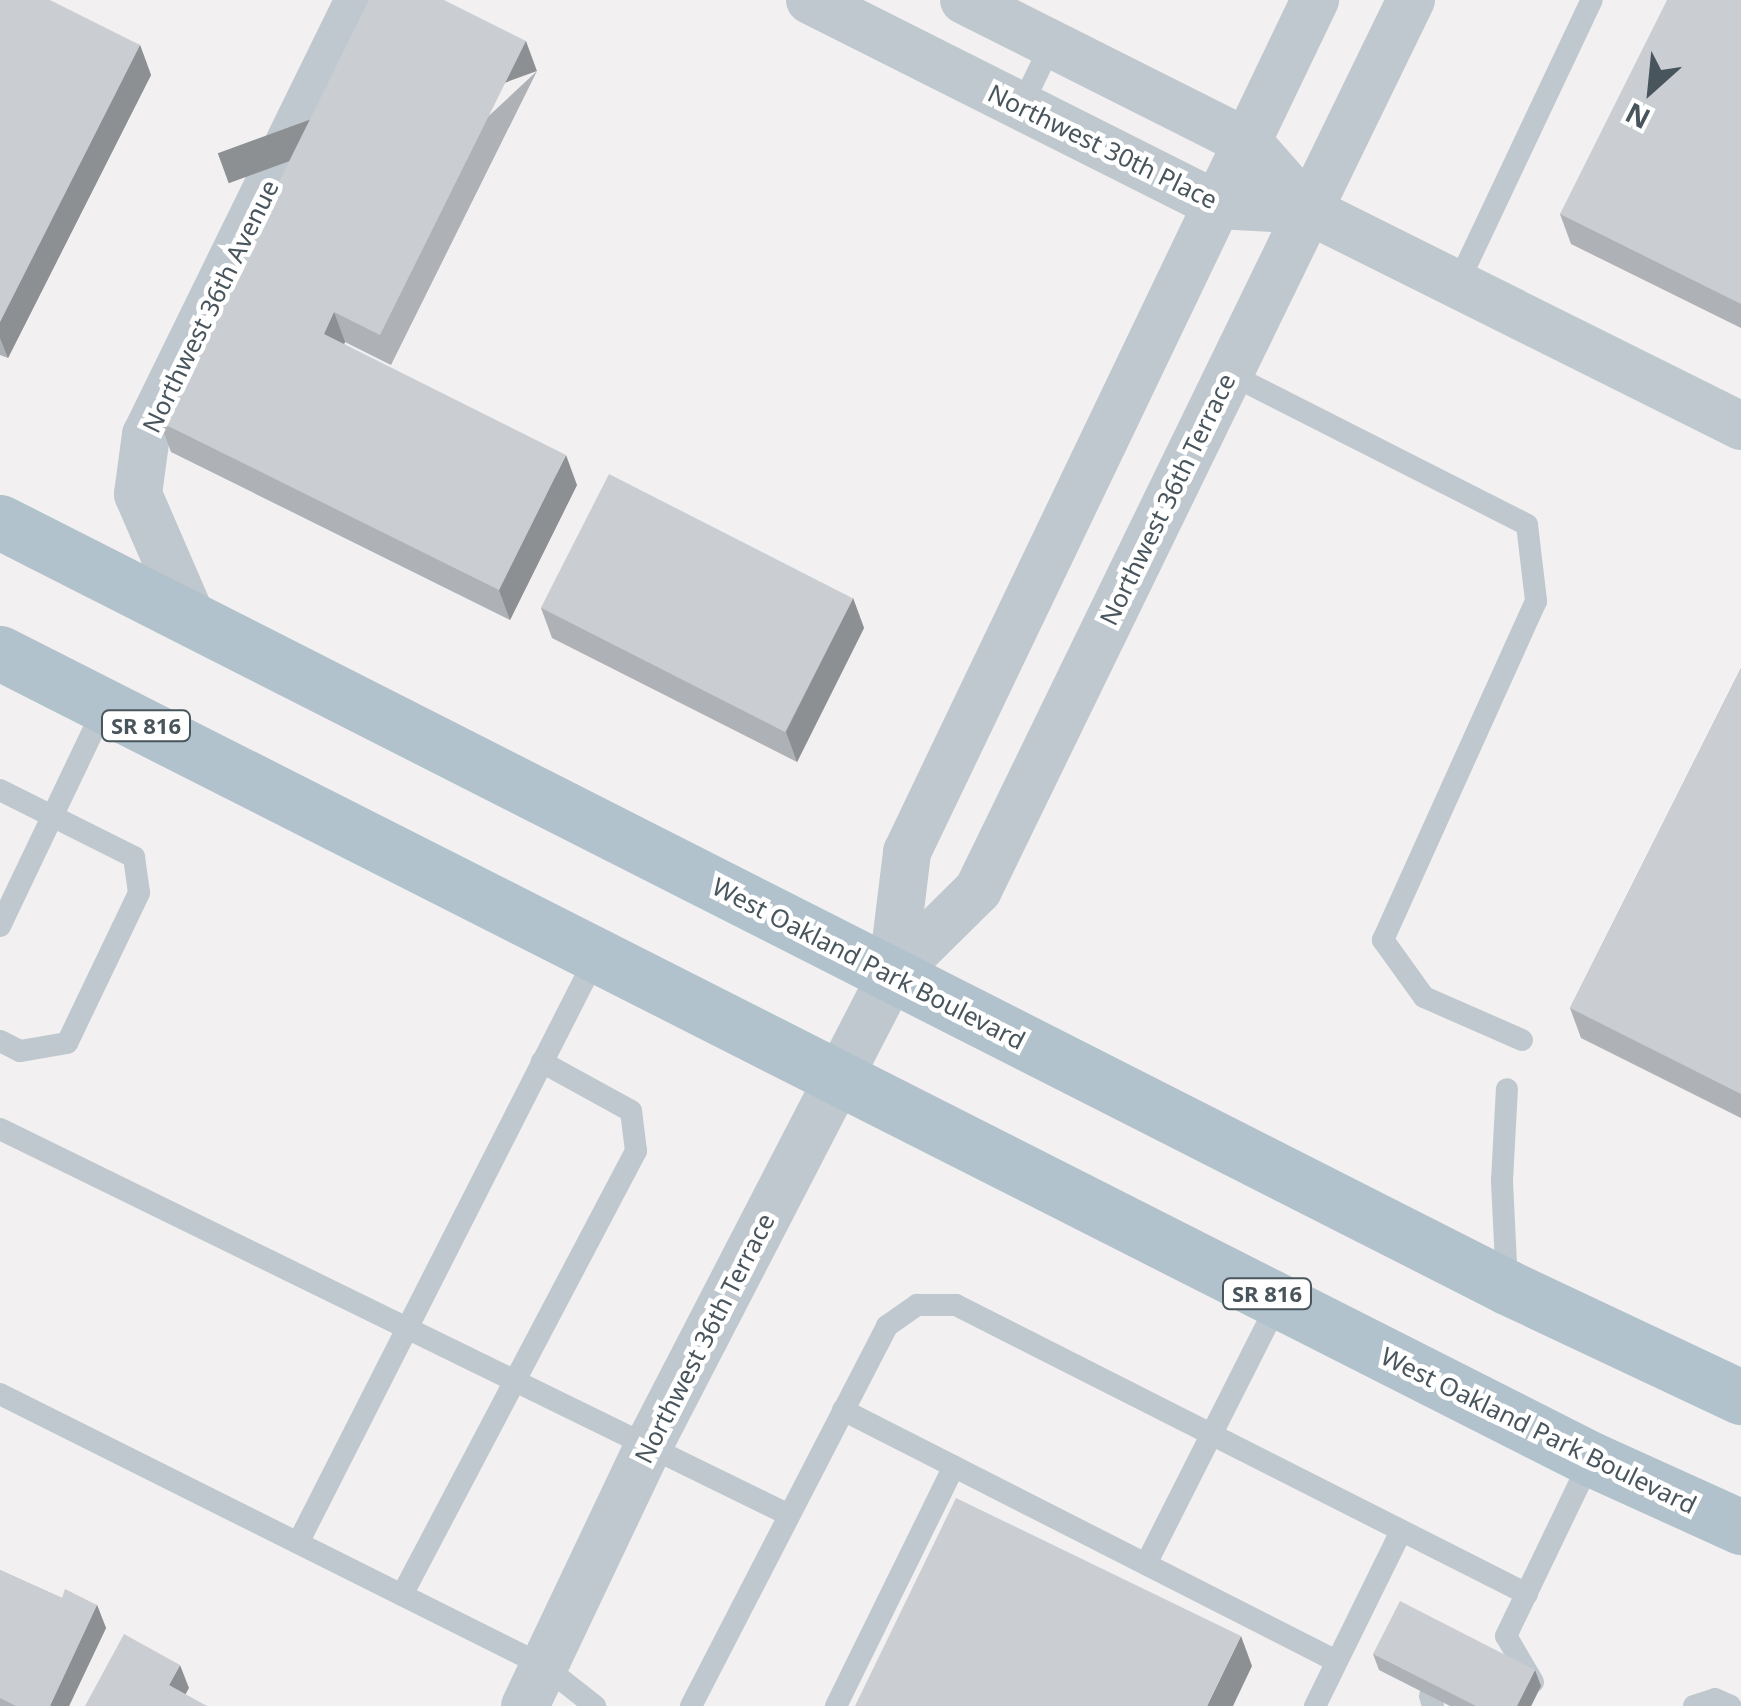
<!DOCTYPE html>
<html>
<head>
<meta charset="utf-8">
<style>
  body { margin:0 }
  #map { position:relative; width:1741px; height:1706px; overflow:hidden; background:#f2f0f0; font-family:"Noto Sans",sans-serif }
  div>[style] { position:absolute }
  [style*='--x'] { left:calc(var(--x)*1px); top:calc(var(--y)*1px); width:calc(var(--w)*1px); rotate:calc(var(--a)*1deg) }
  .service>* { height:22px; margin:-11px; padding:0 11px; transform-origin:11px; border-radius:11px; background:#bfc8ce }
  .minor>* { height:48px; margin:-24px; padding:0 24px; transform-origin:24px; border-radius:24px; background:#bfc8ce }
  .primary>* { height:55px; margin:-27.5px; padding:0 27.5px; transform-origin:27.5px; border-radius:27.5px; background:#b1c2cd }
  .wall>* { inset:0; background:#aeb1b5 }
  .shaded-wall>* { inset:0; background:#8d9093; transform-origin:0 0 }
  .building>* { inset:0; background:#caced2; transform-origin:0 0 }
  span { translate:-50% -50%; white-space:nowrap; text-align:center; line-height:1.15; -webkit-text-stroke:9px #fff; paint-order:stroke }
  .shield-label span { padding:2px 8px; background:#fff; border:2px solid; border-radius:8px; -webkit-text-stroke-width:0 }
  .shield-label { font-size:22px; color:#49555c; font-weight:700 }
  .street-label { font-size:25px; color:#49555c }
  .north { position:absolute; left:1601px; top:40px; width:100px; height:100px; -webkit-text-stroke:8px #fff; paint-order:stroke; rotate:207deg; font-size:28px; font-weight:700; line-height:40px; text-align:center; color:#49555c }
  .north::after { content:''; display:block; margin:auto; width:35px; height:45px; background:#49555c; clip-path:polygon(50% 0,100% 100%,50% 72%,0 100%) }
</style>
</head>
<body>
<div id="map">
  <div class="service">
    <i style="--x:1021;--y:107;--w:71;--a:-64.2"></i>
    <i style="--x:1457;--y:285;--w:315;--a:-64.7"></i>
    <i style="--x:1228;--y:373;--w:335;--a:26.9"></i>
    <i style="--x:1527;--y:525;--w:77;--a:83.2"></i>
    <i style="--x:1536;--y:601;--w:372;--a:114.3"></i>
    <i style="--x:1383;--y:940;--w:70;--a:54.3"></i>
    <i style="--x:1424;--y:997;--w:107;--a:23.7"></i>
    <i style="--x:0;--y:790;--w:150;--a:26.6"></i>
    <i style="--x:134;--y:857;--w:36;--a:82"></i>
    <i style="--x:139;--y:893;--w:166;--a:115.6"></i>
    <i style="--x:67;--y:1043;--w:48;--a:170.3"></i>
    <i style="--x:20;--y:1051;--w:22;--a:-153"></i>
    <i style="--x:0;--y:926;--w:244;--a:-64.5"></i>
    <i style="--x:0;--y:1129;--w:878;--a:26.07"></i>
    <i style="--x:1507;--y:1284;--w:104;--a:-92.8"></i>
    <i style="--x:1502;--y:1180;--w:91;--a:-86.9"></i>
    <i style="--x:0;--y:1394;--w:608;--a:26.57"></i>
    <i style="--x:544;--y:1666;--w:65;--a:38.1"></i>
    <i style="--x:843;--y:1410;--w:553;--a:26.98"></i>
    <i style="--x:298;--y:1543;--w:660;--a:-63.05"></i>
    <i style="--x:1146;--y:1564;--w:295;--a:-63.2"></i>
    <i style="--x:402;--y:1595;--w:502;--a:-62.21"></i>
    <i style="--x:636;--y:1151;--w:40;--a:-97.1"></i>
    <i style="--x:631;--y:1111;--w:102;--a:-151.2"></i>
    <i style="--x:1533;--y:1682;--w:53;--a:-120.4"></i>
    <i style="--x:1506;--y:1636;--w:196;--a:-64.3"></i>
    <i style="--x:1430;--y:1696;--w:10;--a:73"></i>
    <i style="--x:691;--y:1706;--w:428;--a:-62.7"></i>
    <i style="--x:887;--y:1326;--w:37;--a:-35"></i>
    <i style="--x:917;--y:1305;--w:39;--a:0"></i>
    <i style="--x:956;--y:1305;--w:640;--a:26.85"></i>
    <i style="--x:836;--y:1706;--w:267;--a:-63.8"></i>
    <i style="--x:1315;--y:1706;--w:195;--a:-63.8"></i>
    <i style="--x:1694;--y:1706;--w:22;--a:-18"></i>
    <i style="--x:1715;--y:1699;--w:17;--a:24"></i>
  </div>
  <div class="minor">
    <i style="--x:810;--y:0;--w:457;--a:26.7"></i>
    <i style="--x:1218;--y:205;--w:90;--a:3.2"></i>
    <i style="--x:964;--y:0;--w:320;--a:26.7"></i>
    <i style="--x:1250;--y:144;--w:88;--a:48.7"></i>
    <i style="--x:1308;--y:210;--w:484;--a:26.5"></i>
    <i style="--x:192;--y:619;--w:136;--a:-113.4"></i>
    <i style="--x:138;--y:494;--w:60;--a:-82.3"></i>
    <i style="--x:146;--y:435;--w:484;--a:-63.9"></i>
    <i style="--x:892;--y:975;--w:124;--a:-83"></i>
    <i style="--x:907;--y:852;--w:945;--a:-64.41"></i>
    <i style="--x:525;--y:1706;--w:291;--a:-64.6"></i>
    <i style="--x:650;--y:1443;--w:527;--a:-62.66"></i>
    <i style="--x:892;--y:975;--w:121;--a:-44.7"></i>
    <i style="--x:978;--y:890;--w:990;--a:-64.06"></i>
  </div>
  <div class="primary">
    <i style="--x:0;--y:522;--w:1690;--a:26.91"></i>
    <i style="--x:1507;--y:1287;--w:259;--a:25.2"></i>
    <i style="--x:0;--y:653;--w:1784;--a:26.87"></i>
    <i style="--x:1591;--y:1459;--w:165;--a:24.4"></i>
  </div>
  <div class="wall">
    <i style="clip-path:polygon(0 0,140px 45px,151px 75px,8px 358px,0 355px)"></i>
    <i style="clip-path:polygon(1741px 0,1741px 328px,1571px 244px,1560px 214px)"></i>
    <i style="clip-path:polygon(537px 71px,391px 365px,345px 342px,344px 344px,577px 485px,510px 620px,171px 452px,160px 422px)"></i>
    <i style="clip-path:polygon(853px 598px,864px 628px,797px 762px,552px 638px,541px 608px)"></i>
    <i style="clip-path:polygon(1741px 668px,1741px 1118px,1581px 1038px,1570px 1008px)"></i>
    <i style="clip-path:polygon(0 1570px,62px 1598px,97px 1605px,106px 1628px,69px 1706px,0 1706px)"></i>
    <i style="clip-path:polygon(1373px 1654px,1541px 1686px,1531px 1706px,1450px 1706px,1379px 1670px)"></i>
  </div>
  <div class="shaded-wall">
    <i style="left:526px;top:41px;width:32px;height:328px;rotate:70deg"></i>
    <i style="clip-path:polygon(140px 45px,151px 75px,8px 358px,0 338px,0 322px)"></i>
    <i style="clip-path:polygon(334px 312px,345px 342px,335px 364px,324px 334px)"></i>
    <i style="clip-path:polygon(566px 455px,577px 485px,510px 620px,499px 590px)"></i>
    <i style="clip-path:polygon(853px 598px,864px 628px,797px 762px,786px 732px)"></i>
    <i style="clip-path:polygon(97px 1605px,106px 1628px,69px 1706px,50px 1706px)"></i>
    <i style="clip-path:polygon(1241px 1636px,1252px 1666px,1233px 1706px,1207px 1706px)"></i>
    <i style="clip-path:polygon(180px 1665px,189px 1688px,179px 1706px,169px 1685px)"></i>
    <i style="clip-path:polygon(1535px 1670px,1541px 1686px,1531px 1706px,1517px 1706px)"></i>
  </div>
  <div class="building">
    <i style="clip-path:polygon(0 0,50px 0,140px 45px,0 322px)"></i>
    <i style="clip-path:polygon(369px 0,444px 0,526px 41px,380px 335px,334px 312px,324px 334px,566px 455px,499px 590px,160px 422px)"></i>
    <i style="clip-path:polygon(1667px 0,1741px 0,1741px 304px,1560px 214px)"></i>
    <i style="left:609px;top:474px;width:274px;height:150px;rotate:27deg"></i>
    <i style="clip-path:polygon(1741px 668px,1741px 1094px,1570px 1008px)"></i>
    <i style="clip-path:polygon(956px 1498px,1241px 1636px,1207px 1706px,855px 1706px)"></i>
    <i style="clip-path:polygon(0 1570px,62px 1598px,65px 1589px,97px 1605px,50px 1706px,16px 1706px,0 1698px)"></i>
    <i style="clip-path:polygon(1400px 1601px,1535px 1670px,1517px 1706px,1476px 1706px,1373px 1654px)"></i>
    <i style="clip-path:polygon(124px 1634px,180px 1665px,169px 1685px,207px 1706px,85px 1706px)"></i>
  </div>
  <div class="shield-label">
    <span style="left:146px;top:726px">SR 816</span>
    <span style="left:1267px;top:1294px">SR 816</span>
  </div>
  <div class="street-label">
    <span style="left:1103px;top:146px;rotate:26deg">Northwest 30th Place</span>
    <span style="left:210px;top:306px;rotate:-64deg">Northwest 36th Avenue</span>
    <span style="left:1167px;top:499px;rotate:-64deg">Northwest 36th Terrace</span>
    <span style="left:869px;top:963px;rotate:27deg">West Oakland Park Boulevard</span>
    <span style="left:704px;top:1338px;rotate:-63deg">Northwest 36th Terrace</span>
    <span style="left:1539px;top:1430px;rotate:26deg">West Oakland Park Boulevard</span>
  </div>
  <div class="north">N</div>
</div>
</body>
</html>
